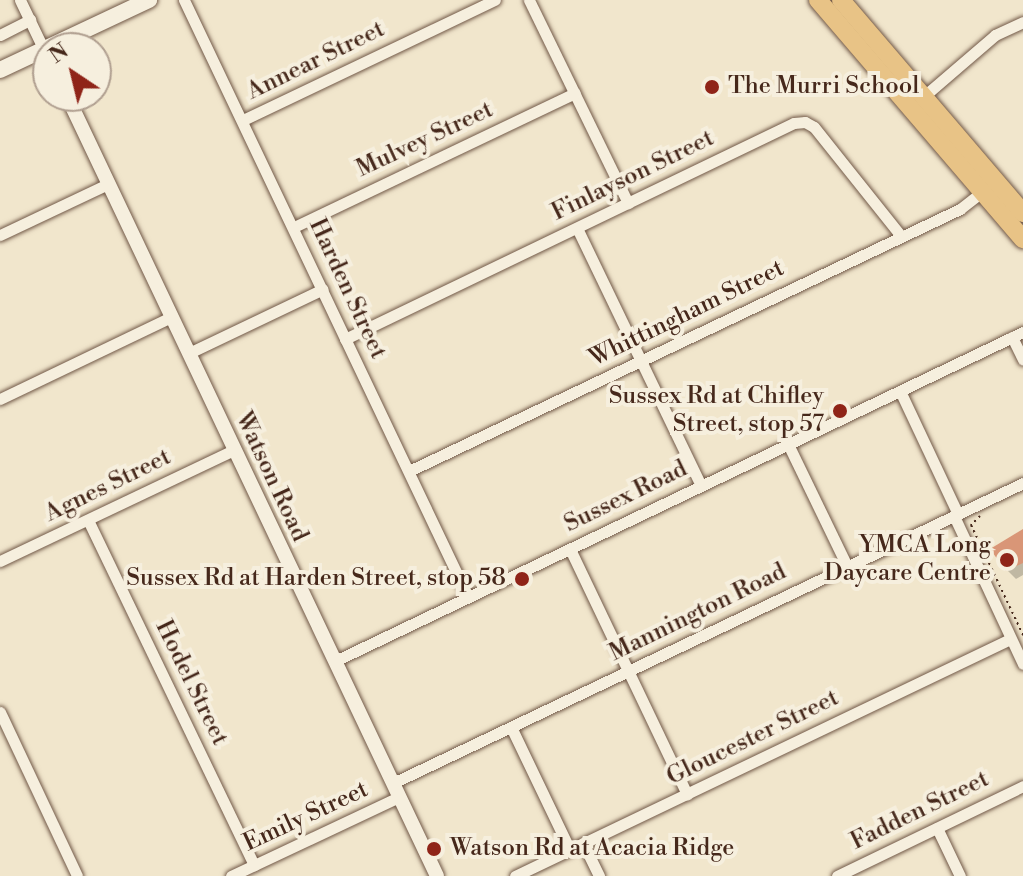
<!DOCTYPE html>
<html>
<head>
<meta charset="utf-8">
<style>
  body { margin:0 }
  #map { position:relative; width:1023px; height:876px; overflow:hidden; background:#f1e6cc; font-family:"Libre Bodoni",serif }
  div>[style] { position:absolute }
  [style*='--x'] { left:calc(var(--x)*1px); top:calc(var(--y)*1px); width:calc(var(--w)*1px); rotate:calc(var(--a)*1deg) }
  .shadow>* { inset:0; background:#0003 }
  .building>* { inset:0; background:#d99677 }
  .path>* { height:2px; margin-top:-1px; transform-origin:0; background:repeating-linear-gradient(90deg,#46281b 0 2px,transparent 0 6px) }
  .roads { filter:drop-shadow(0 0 2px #715847) drop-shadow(0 0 2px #715847) }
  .minor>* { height:11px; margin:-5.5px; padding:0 5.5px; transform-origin:5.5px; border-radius:5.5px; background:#f6efde }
  .tertiary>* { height:14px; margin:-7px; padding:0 7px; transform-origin:7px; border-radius:7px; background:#f6efde }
  .secondary>* { height:16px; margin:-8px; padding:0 8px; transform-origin:8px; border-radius:8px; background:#f6efde }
  .trunk>* { height:18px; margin:-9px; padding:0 9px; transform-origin:9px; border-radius:9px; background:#e8c386 }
  .dots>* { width:22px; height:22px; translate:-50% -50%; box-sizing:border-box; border:4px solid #f6efde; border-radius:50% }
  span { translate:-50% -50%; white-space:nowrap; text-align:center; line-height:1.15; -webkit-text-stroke:8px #f6efde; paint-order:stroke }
  .street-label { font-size:24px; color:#46281b }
  .poi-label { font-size:24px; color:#46281b }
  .left { translate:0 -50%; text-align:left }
  .right { translate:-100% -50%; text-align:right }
  .north { position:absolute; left:32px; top:32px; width:80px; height:80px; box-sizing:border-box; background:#f6efde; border:2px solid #b09f90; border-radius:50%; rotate:325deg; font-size:22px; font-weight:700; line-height:32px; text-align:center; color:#46281b }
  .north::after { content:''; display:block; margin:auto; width:28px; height:36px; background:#8f2418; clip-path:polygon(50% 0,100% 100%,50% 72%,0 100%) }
</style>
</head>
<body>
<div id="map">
  <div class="shadow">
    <i style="clip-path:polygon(1023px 533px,1023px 575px,1016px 579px,1007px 570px)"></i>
  </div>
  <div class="building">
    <i style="clip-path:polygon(1023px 529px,1023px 563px,1006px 571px,990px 549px)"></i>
  </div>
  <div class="path">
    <i style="--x:980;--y:516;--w:13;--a:135"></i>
    <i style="--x:971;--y:525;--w:122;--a:64.7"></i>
  </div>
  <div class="roads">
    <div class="minor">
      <i style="--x:20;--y:0;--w:55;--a:64.4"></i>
      <i style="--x:184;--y:0;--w:661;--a:64.56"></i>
      <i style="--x:529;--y:0;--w:226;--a:64"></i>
      <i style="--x:0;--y:35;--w:34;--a:-27"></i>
      <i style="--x:923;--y:97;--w:95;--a:-40.7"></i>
      <i style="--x:995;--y:35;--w:31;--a:-25"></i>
      <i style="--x:243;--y:120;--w:279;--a:-25.5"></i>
      <i style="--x:294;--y:227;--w:311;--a:-25.5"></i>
      <i style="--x:577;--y:228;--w:286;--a:64.3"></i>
      <i style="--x:0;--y:235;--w:119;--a:-25.3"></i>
      <i style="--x:1012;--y:337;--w:25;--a:64"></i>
      <i style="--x:345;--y:339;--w:498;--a:-25.7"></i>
      <i style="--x:794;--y:123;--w:11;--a:-5"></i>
      <i style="--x:805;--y:122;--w:10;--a:29"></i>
      <i style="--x:814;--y:127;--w:139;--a:51.4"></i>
      <i style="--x:189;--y:353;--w:148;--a:-25.5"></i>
      <i style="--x:900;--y:391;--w:136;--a:64.8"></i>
      <i style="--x:0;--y:399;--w:190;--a:-25.6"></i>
      <i style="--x:788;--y:444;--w:136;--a:64.2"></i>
      <i style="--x:409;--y:471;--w:610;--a:-25.43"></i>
      <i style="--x:960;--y:209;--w:28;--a:-38"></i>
      <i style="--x:954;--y:516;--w:163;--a:65"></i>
      <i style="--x:88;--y:520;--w:383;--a:64.3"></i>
      <i style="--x:570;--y:549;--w:272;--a:64.5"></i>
      <i style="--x:0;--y:561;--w:259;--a:-25.4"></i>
      <i style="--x:335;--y:661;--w:763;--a:-25.56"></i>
      <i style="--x:0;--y:712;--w:181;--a:64.8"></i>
      <i style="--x:511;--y:727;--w:136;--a:64.4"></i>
      <i style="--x:393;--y:783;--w:698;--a:-25.46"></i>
      <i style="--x:937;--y:828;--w:53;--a:64.4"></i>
      <i style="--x:583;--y:843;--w:37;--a:64"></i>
      <i style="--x:231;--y:876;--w:186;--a:-25.2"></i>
      <i style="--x:515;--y:876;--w:549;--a:-25.58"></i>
      <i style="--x:837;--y:876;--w:207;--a:-25.8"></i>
    </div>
    <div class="tertiary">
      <i style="--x:67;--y:96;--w:863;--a:64.62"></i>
    </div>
    <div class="secondary">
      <i style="--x:0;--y:70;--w:165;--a:-25.2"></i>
    </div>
    <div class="trunk">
      <i style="--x:818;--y:0;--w:315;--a:49.4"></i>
      <i style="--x:841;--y:0;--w:280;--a:49.5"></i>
    </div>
  </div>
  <div class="dots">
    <i style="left:712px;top:87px;background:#8f2418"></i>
    <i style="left:840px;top:411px;background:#8f2418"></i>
    <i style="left:1007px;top:560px;background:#8f2418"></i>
    <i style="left:522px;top:579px;background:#8f2418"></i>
    <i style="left:434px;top:849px;background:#8f2418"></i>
  </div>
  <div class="street-label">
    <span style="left:316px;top:61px;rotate:-26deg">Annear Street</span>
    <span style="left:425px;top:140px;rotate:-25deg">Mulvey Street</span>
    <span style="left:633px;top:176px;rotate:-26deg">Finlayson Street</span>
    <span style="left:347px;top:289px;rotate:65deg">Harden Street</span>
    <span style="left:687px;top:314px;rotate:-26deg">Whittingham Street</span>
    <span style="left:271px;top:477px;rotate:65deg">Watson Road</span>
    <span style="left:108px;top:486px;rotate:-26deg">Agnes Street</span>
    <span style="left:626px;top:497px;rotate:-26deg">Sussex Road</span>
    <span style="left:698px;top:613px;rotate:-26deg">Mannington Road</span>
    <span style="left:191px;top:683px;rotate:64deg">Hodel Street</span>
    <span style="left:753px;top:738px;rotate:-26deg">Gloucester Street</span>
    <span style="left:920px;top:811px;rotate:-26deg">Fadden Street</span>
    <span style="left:306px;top:817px;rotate:-25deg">Emily Street</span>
  </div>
  <div class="poi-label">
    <span class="left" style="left:728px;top:87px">The Murri School</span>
    <span class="right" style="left:824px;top:411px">Sussex Rd at Chifley<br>Street, stop 57</span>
    <span class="right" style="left:991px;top:560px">YMCA Long<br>Daycare Centre</span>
    <span class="right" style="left:506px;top:579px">Sussex Rd at Harden Street, stop 58</span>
    <span class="left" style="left:450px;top:849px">Watson Rd at Acacia Ridge</span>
  </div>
  <div class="north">N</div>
</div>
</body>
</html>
